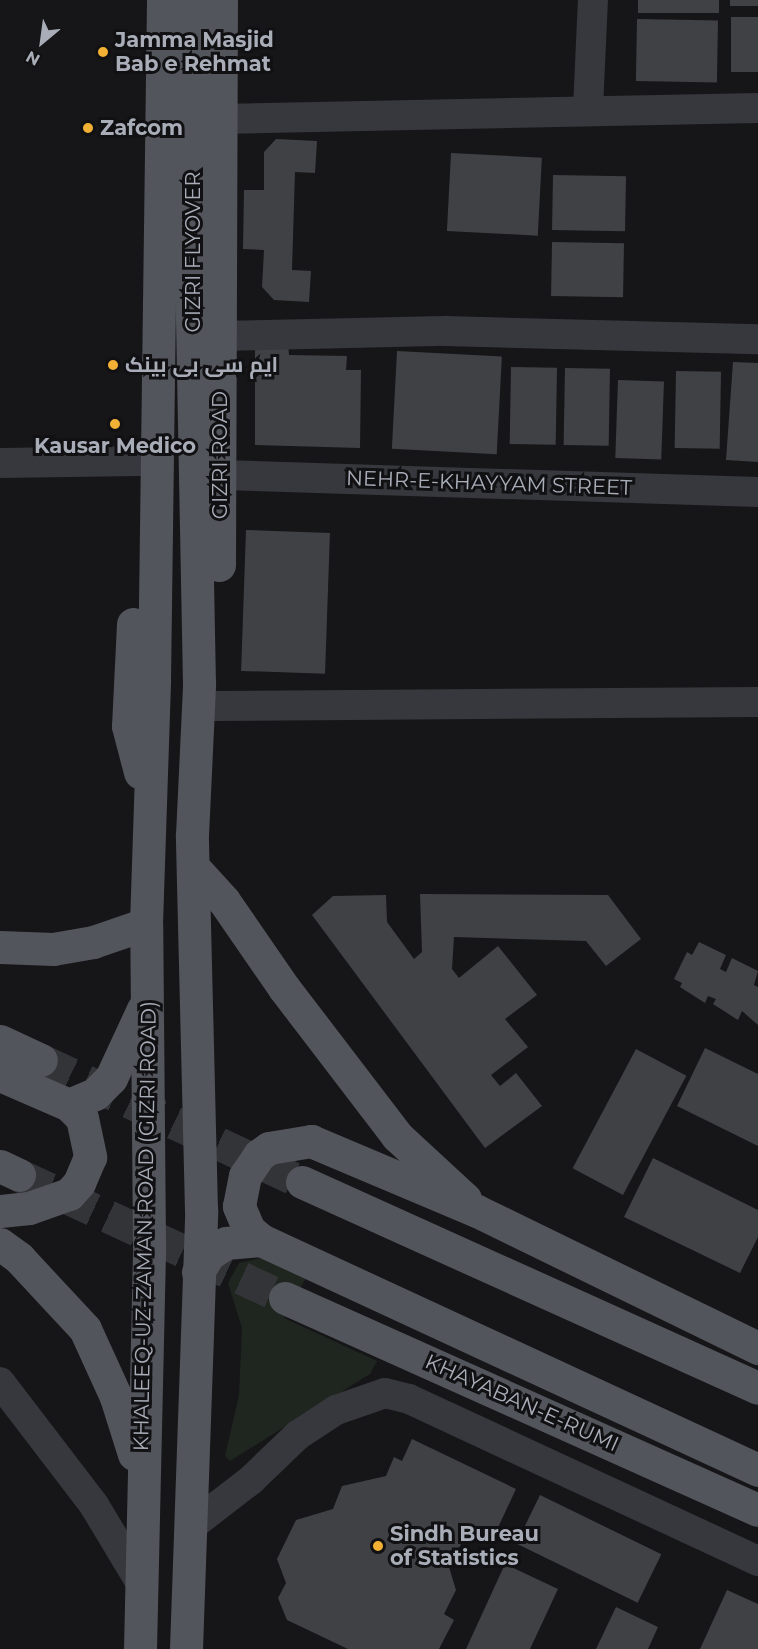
<!DOCTYPE html>
<html>
<head>
<meta charset="utf-8">
<style>
  body { margin:0 }
  #map { position:relative; width:758px; height:1649px; overflow:hidden; background:#161618; font-family:Montserrat,Cairo,sans-serif }
  div>[style] { position:absolute }
  [style*='--x'] { left:calc(var(--x)*1px); top:calc(var(--y)*1px); width:calc(var(--w)*1px); rotate:calc(var(--a)*1deg) }
  .green>* { inset:0; background:#1e261f }
  .building>* { inset:0; background:#404145; transform-origin:0 0 }
  .major-tunnel>* { height:33px; margin-top:-16.5px; transform-origin:0; background:repeating-linear-gradient(90deg,#333438 0 33px,transparent 0 49px) }
  .minor>* { height:30px; margin:-15px; padding:0 15px; transform-origin:15px; border-radius:15px; background:#37383d }
  .major>* { height:33px; margin:-16.5px; padding:0 16.5px; transform-origin:16.5px; border-radius:16.5px; background:#53555c }
  .dots>* { width:16px; height:16px; translate:-50% -50%; box-sizing:border-box; border:3px solid #111113; border-radius:50% }
  span { translate:-50% -50%; white-space:nowrap; text-align:center; line-height:1.15; -webkit-text-stroke:6px #111113; paint-order:stroke }
  .poi-label { font-size:21px; color:#a8adb8; font-weight:700 }
  .left { translate:0 -50%; text-align:left }
  .street-label { font-size:21px; color:#a8adb8 }
  .north { position:absolute; left:12px; top:12px; width:60px; height:60px; -webkit-text-stroke:4px #111113; paint-order:stroke; rotate:209deg; font-size:16px; font-weight:700; line-height:24px; text-align:center; color:#a8adb8 }
  .north::after { content:''; display:block; margin:auto; width:21px; height:27px; background:#a8adb8; clip-path:polygon(50% 0,100% 100%,50% 72%,0 100%) }
</style>
</head>
<body>
<div id="map">
  <div class="green">
    <i style="clip-path:polygon(261px 1258px,308px 1274px,284px 1318px,377px 1361px,370px 1374px,230px 1461px,225px 1456px,239px 1395px,242px 1328px,228px 1283px,239px 1263px)"></i>
  </div>
  <div class="building">
    <i style="left:638px;top:0;width:81px;height:13px"></i>
    <i style="left:730px;top:0;width:28px;height:6px"></i>
    <i style="left:731px;top:17px;width:27px;height:55px"></i>
    <i style="left:637px;top:19px;width:81px;height:62px;rotate:1deg"></i>
    <i style="clip-path:polygon(276px 139px,317px 141px,315px 173px,295px 172px,292px 270px,311px 271px,309px 302px,274px 300px,262px 287px,264px 250px,243px 249px,244px 190px,264px 190px,264px 152px)"></i>
    <i style="left:451px;top:153px;width:91px;height:78px;rotate:3deg"></i>
    <i style="left:553px;top:175px;width:73px;height:55px;rotate:1deg"></i>
    <i style="left:552px;top:242px;width:72px;height:54px;rotate:1deg"></i>
    <i style="clip-path:polygon(255px 344px,288px 344px,289px 355px,347px 356px,346px 370px,361px 370px,360px 448px,255px 445px)"></i>
    <i style="left:397px;top:351px;width:105px;height:98px;rotate:3deg"></i>
    <i style="clip-path:polygon(733px 362px,758px 363px,758px 462px,726px 460px)"></i>
    <i style="left:511px;top:367px;width:46px;height:77px;rotate:1deg"></i>
    <i style="left:565px;top:368px;width:45px;height:77px;rotate:1deg"></i>
    <i style="left:676px;top:371px;width:45px;height:77px;rotate:1deg"></i>
    <i style="left:618px;top:380px;width:46px;height:78px;rotate:2deg"></i>
    <i style="left:246px;top:530px;width:84px;height:141px;rotate:2deg"></i>
    <i style="clip-path:polygon(420px 894px,608px 895px,641px 939px,606px 966px,586px 941px,454px 937px,452px 969px,459px 978px,498px 946px,537px 995px,505px 1019px,528px 1047px,491px 1075px,500px 1086px,516px 1073px,542px 1106px,485px 1148px,312px 915px,333px 896px,386px 895px,387px 922px,414px 959px,422px 952px)"></i>
    <i style="clip-path:polygon(699px 942px,726px 955px,720px 969px,726px 972px,732px 958px,758px 971px,754px 985px,758px 987px,758px 1025px,742px 1011px,738px 1020px,713px 1004px,716px 999px,708px 996px,705px 1003px,680px 987px,682px 983px,674px 979px,687px 952px,692px 955px)"></i>
    <i style="clip-path:polygon(705px 1048px,758px 1074px,758px 1146px,677px 1106px)"></i>
    <i style="left:636px;top:1049px;width:57px;height:135px;rotate:28deg"></i>
    <i style="clip-path:polygon(653px 1158px,758px 1210px,758px 1237px,740px 1273px,624px 1217px)"></i>
    <i style="clip-path:polygon(412px 1439px,516px 1489px,495px 1534px,463px 1540px,449px 1567px,456px 1590px,444px 1614px,454px 1620px,439px 1649px,348px 1649px,287px 1620px,278px 1598px,286px 1583px,277px 1559px,296px 1520px,333px 1509px,342px 1486px,386px 1476px,394px 1457px,402px 1461px)"></i>
    <i style="left:540px;top:1495px;width:135px;height:54px;rotate:26deg"></i>
    <i style="clip-path:polygon(505px 1564px,558px 1589px,530px 1649px,466px 1649px)"></i>
    <i style="clip-path:polygon(727px 1590px,758px 1604px,758px 1649px,700px 1649px)"></i>
    <i style="clip-path:polygon(616px 1607px,658px 1627px,648px 1649px,596px 1649px)"></i>
  </div>
  <div class="major-tunnel">
    <i style="--x:41;--y:1060;--w:288;--a:25.1"></i>
    <i style="--x:19;--y:1175;--w:293;--a:24.8"></i>
  </div>
  <div class="minor">
    <i style="--x:588;--y:109;--w:109;--a:-87.4"></i>
    <i style="--x:220;--y:119;--w:538;--a:-1.17"></i>
    <i style="--x:219;--y:336;--w:226;--a:-1.3"></i>
    <i style="--x:445;--y:331;--w:313;--a:1.5"></i>
    <i style="--x:0;--y:463;--w:138;--a:-0.8"></i>
    <i style="--x:221;--y:475;--w:537;--a:1.81"></i>
    <i style="--x:212;--y:706;--w:546;--a:-0.42"></i>
    <i style="--x:0;--y:1382;--w:155;--a:52.6"></i>
    <i style="--x:94;--y:1505;--w:93;--a:59"></i>
    <i style="--x:190;--y:1527;--w:77;--a:-37.6"></i>
    <i style="--x:251;--y:1480;--w:65;--a:-43.8"></i>
    <i style="--x:298;--y:1435;--w:45;--a:-33.3"></i>
    <i style="--x:336;--y:1410;--w:52;--a:-19.1"></i>
    <i style="--x:385;--y:1393;--w:25;--a:14"></i>
    <i style="--x:409;--y:1399;--w:385;--a:24.9"></i>
  </div>
  <div class="major">
    <i style="--x:219;--y:565;--w:565;--a:-89.8"></i>
    <i style="--x:133;--y:624;--w:102;--a:92.8"></i>
    <i style="--x:128;--y:726;--w:48;--a:75.4"></i>
    <i style="--x:193;--y:867;--w:46;--a:47.6"></i>
    <i style="--x:224;--y:901;--w:106;--a:55.4"></i>
    <i style="--x:284;--y:988;--w:186;--a:52.6"></i>
    <i style="--x:397;--y:1136;--w:93;--a:42.8"></i>
    <i style="--x:0;--y:947;--w:53;--a:2.2"></i>
    <i style="--x:53;--y:949;--w:41;--a:-9.9"></i>
    <i style="--x:93;--y:942;--w:56;--a:-18.8"></i>
    <i style="--x:0;--y:1041;--w:45;--a:24.9"></i>
    <i style="--x:0;--y:1075;--w:75;--a:23.5"></i>
    <i style="--x:69;--y:1105;--w:18;--a:45"></i>
    <i style="--x:82;--y:1118;--w:40;--a:78"></i>
    <i style="--x:90;--y:1157;--w:28;--a:113"></i>
    <i style="--x:79;--y:1183;--w:15;--a:132"></i>
    <i style="--x:69;--y:1194;--w:42;--a:160.7"></i>
    <i style="--x:29;--y:1208;--w:29;--a:174"></i>
    <i style="--x:69;--y:1105;--w:28;--a:-23"></i>
    <i style="--x:95;--y:1094;--w:23;--a:-45"></i>
    <i style="--x:111;--y:1078;--w:76;--a:-65.1"></i>
    <i style="--x:0;--y:1166;--w:21;--a:25"></i>
    <i style="--x:302;--y:1182;--w:500;--a:24.31"></i>
    <i style="--x:261;--y:1240;--w:16;--a:-140"></i>
    <i style="--x:249;--y:1230;--w:26;--a:-113"></i>
    <i style="--x:239;--y:1206;--w:31;--a:-79"></i>
    <i style="--x:245;--y:1176;--w:25;--a:-56"></i>
    <i style="--x:259;--y:1155;--w:12;--a:-35"></i>
    <i style="--x:269;--y:1148;--w:43;--a:-9.5"></i>
    <i style="--x:311;--y:1141;--w:180;--a:22.9"></i>
    <i style="--x:477;--y:1211;--w:313;--a:26"></i>
    <i style="--x:0;--y:1244;--w:24;--a:36"></i>
    <i style="--x:19;--y:1258;--w:97;--a:47.1"></i>
    <i style="--x:85;--y:1329;--w:75;--a:65.5"></i>
    <i style="--x:116;--y:1397;--w:60;--a:72.5"></i>
    <i style="--x:198;--y:1272;--w:21;--a:-59"></i>
    <i style="--x:209;--y:1254;--w:20;--a:-33"></i>
    <i style="--x:226;--y:1243;--w:35;--a:-5"></i>
    <i style="--x:261;--y:1240;--w:548;--a:24.83"></i>
    <i style="--x:285;--y:1298;--w:518;--a:24.14"></i>
    <i style="--x:140;--y:1649;--w:405;--a:-88.7"></i>
    <i style="--x:149;--y:1244;--w:320;--a:-90.5"></i>
    <i style="--x:146;--y:924;--w:244;--a:-88.1"></i>
    <i style="--x:154;--y:680;--w:680;--a:-89.24"></i>
    <i style="--x:186;--y:1649;--w:439;--a:-88"></i>
    <i style="--x:201;--y:1210;--w:375;--a:-91.4"></i>
    <i style="--x:192;--y:835;--w:151;--a:-87.3"></i>
    <i style="--x:199;--y:684;--w:401;--a:-91.1"></i>
    <i style="--x:191;--y:283;--w:283;--a:-89.2"></i>
  </div>
  <div class="dots">
    <i style="left:103px;top:52px;background:#f2b134"></i>
    <i style="left:88px;top:128px;background:#f2b134"></i>
    <i style="left:113px;top:365px;background:#f2b134"></i>
    <i style="left:115px;top:424px;background:#f2b134"></i>
    <i style="left:378px;top:1546px;background:#f2b134"></i>
  </div>
  <div class="poi-label">
    <span class="left" style="left:115px;top:52px">Jamma Masjid<br>Bab e Rehmat</span>
    <span class="left" style="left:100px;top:128px">Zafcom</span>
    <span class="left" style="left:125px;top:365px">ایم سی بی بینک</span>
    <span style="left:115px;top:446px">Kausar Medico</span>
    <span class="left" style="left:390px;top:1546px">Sindh Bureau<br>of Statistics</span>
  </div>
  <div class="street-label">
    <span style="left:193px;top:252px;rotate:-90deg">GIZRI FLYOVER</span>
    <span style="left:220px;top:455px;rotate:-90deg">GIZRI ROAD</span>
    <span style="left:489px;top:483px;rotate:2deg">NEHR-E-KHAYYAM STREET</span>
    <span style="left:145px;top:1226px;rotate:-89deg">KHALEEQ-UZ-ZAMAN ROAD (GIZRI ROAD)</span>
    <span style="left:522px;top:1403px;rotate:24deg">KHAYABAN-E-RUMI</span>
  </div>
  <div class="north">N</div>
</div>
</body>
</html>
